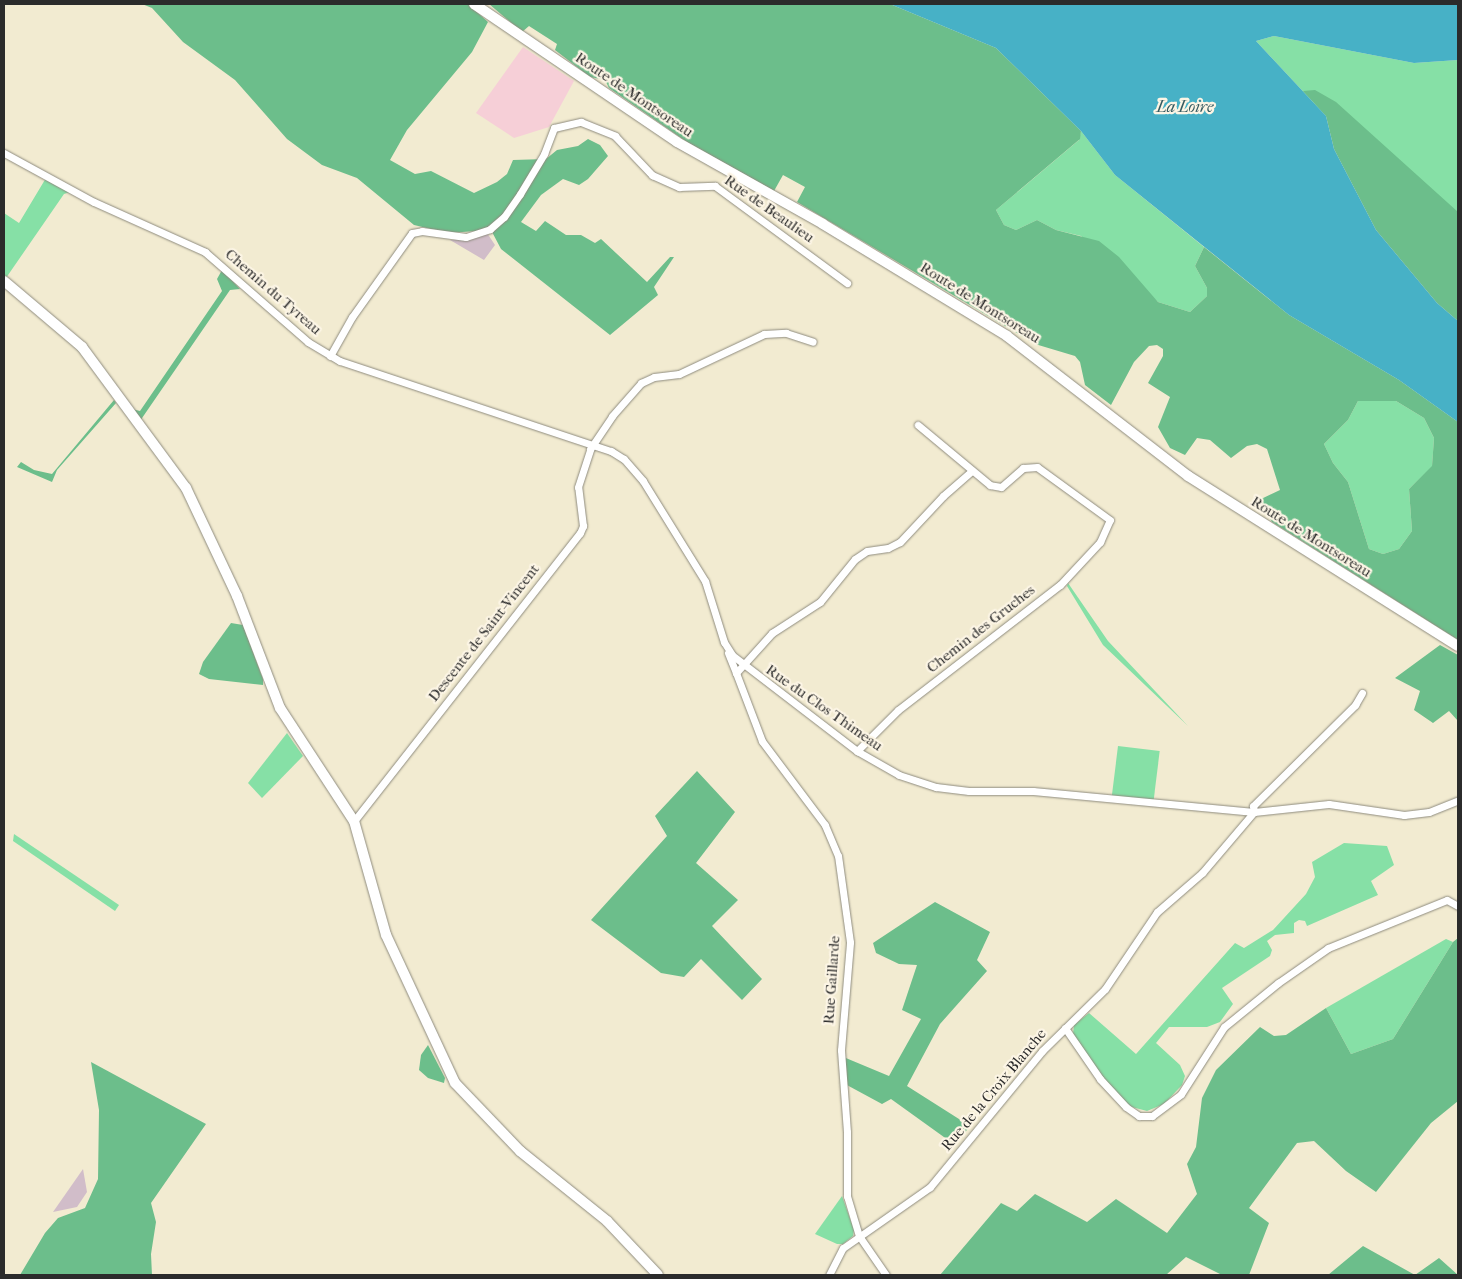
<!DOCTYPE html>
<html>
<head>
<meta charset="utf-8">
<style>
  body { margin:0 }
  #map { position:relative; width:1462px; height:1279px; overflow:hidden; background:#f2ebd1; font-family:"IM FELL French Canon",serif }
  div>[style] { position:absolute }
  [style*='--x'] { left:calc(var(--x)*1px); top:calc(var(--y)*1px); width:calc(var(--w)*1px); rotate:calc(var(--a)*1deg) }
  .built>* { inset:0; background:#f6cfd7 }
  .industrial>* { inset:0; background:#d1bdc9 }
  .green>* { inset:0; background:#86e0a6; transform-origin:0 0 }
  .forest>* { inset:0; background:#6cbe8b }
  .water>* { inset:0; background:#47b1c6 }
  .roads { filter:drop-shadow(0 0 1px #8e8b7e) drop-shadow(0 0 1px #8e8b7e) }
  .street>* { height:7px; margin:-3.5px; padding:0 3.5px; transform-origin:3.5px; border-radius:3.5px; background:#fff }
  .secondary>* { height:10px; margin:-5px; padding:0 5px; transform-origin:5px; border-radius:5px; background:#fff }
  span { translate:-50% -50%; white-space:nowrap; text-align:center; line-height:1.15; -webkit-text-stroke:4.5px #fcf5e5; paint-order:stroke }
  .street-label { font-size:15px; color:#2b2b2b }
  .water-label { font-size:16px; color:#355a61; font-style:italic }
  .frame { position:absolute; inset:0; border:5px solid #2b2b2b; pointer-events:none }
</style>
</head>
<body>
<div id="map">
  <div class="built">
    <i style="clip-path:polygon(523px 47px,574px 81px,549px 127px,514px 138px,476px 113px)"></i>
  </div>
  <div class="industrial">
    <i style="clip-path:polygon(487px 233px,495px 245px,484px 260px,450px 240px,472px 239px)"></i>
    <i style="clip-path:polygon(83px 1169px,87px 1192px,77px 1207px,53px 1212px)"></i>
  </div>
  <div class="green">
    <i style="clip-path:polygon(1274px 36px,1414px 63px,1458px 60px,1458px 321px,1326px 116px,1256px 41px)"></i>
    <i style="clip-path:polygon(1081px 131px,1115px 175px,1204px 247px,1195px 266px,1207px 288px,1207px 296px,1190px 312px,1158px 302px,1081px 236px,1056px 230px,1037px 220px,1016px 230px,1004px 225px,996px 210px,1079px 140px)"></i>
    <i style="clip-path:polygon(46px 178px,70px 192px,64px 194px,6px 278px,4px 275px,4px 213px,19px 223px)"></i>
    <i style="clip-path:polygon(1358px 401px,1396px 401px,1424px 418px,1434px 438px,1432px 467px,1409px 489px,1412px 531px,1399px 549px,1383px 554px,1369px 549px,1348px 482px,1333px 463px,1324px 444px,1348px 420px)"></i>
    <i style="clip-path:polygon(1068px 583px,1108px 641px,1188px 726px,1103px 645px,1067px 586px)"></i>
    <i style="clip-path:polygon(287px 733px,303px 756px,262px 798px,248px 783px)"></i>
    <i style="left:1118px;top:746px;width:42px;height:51px;rotate:7deg"></i>
    <i style="clip-path:polygon(14px 834px,119px 905px,115px 911px,13px 841px)"></i>
    <i style="clip-path:polygon(1344px 843px,1387px 846px,1394px 865px,1371px 881px,1378px 895px,1307px 926px,1305px 921px,1299px 920px,1294px 923px,1294px 933px,1275px 935px,1267px 941px,1272px 950px,1270px 956px,1222px 988px,1233px 1004px,1220px 1022px,1207px 1027px,1169px 1027px,1156px 1043px,1180px 1065px,1185px 1076px,1182px 1085px,1164px 1104px,1147px 1111px,1128px 1106px,1104px 1080px,1073px 1034px,1074px 1025px,1089px 1013px,1136px 1054px,1235px 943px,1244px 948px,1273px 930px,1306px 894px,1315px 877px,1312px 862px)"></i>
    <i style="clip-path:polygon(1446px 939px,1453px 942px,1393px 1039px,1351px 1054px,1326px 1008px)"></i>
    <i style="clip-path:polygon(842px 1196px,854px 1230px,853px 1236px,843px 1244px,837px 1244px,815px 1234px)"></i>
  </div>
  <div class="forest">
    <i style="clip-path:polygon(142px 4px,468px 4px,488px 22px,472px 52px,407px 130px,390px 160px,415px 174px,431px 171px,474px 193px,497px 182px,507px 174px,513px 160px,546px 159px,557px 150px,578px 146px,588px 139px,600px 145px,608px 156px,588px 179px,579px 185px,563px 179px,541px 195px,521px 222px,536px 231px,545px 221px,566px 235px,581px 235px,595px 243px,601px 239px,647px 282px,670px 257px,674px 257px,654px 287px,658px 295px,610px 335px,501px 249px,491px 230px,448px 233px,414px 225px,357px 178px,322px 165px,287px 139px,235px 80px,183px 42px,152px 8px)"></i>
    <i style="clip-path:polygon(evenodd,489px 4px,890px 4px,996px 48px,1081px 131px,1080px 139px,996px 210px,1004px 225px,1016px 230px,1037px 220px,1056px 230px,1099px 241px,1119px 257px,1158px 302px,1190px 312px,1207px 296px,1207px 288px,1195px 266px,1204px 247px,1289px 315px,1399px 380px,1458px 422px,1458px 640px,1272px 522px,1259px 500px,1280px 490px,1267px 449px,1257px 444px,1247px 446px,1231px 458px,1210px 440px,1197px 438px,1185px 455px,1170px 448px,1158px 427px,1170px 397px,1148px 383px,1163px 356px,1163px 349px,1157px 345px,1149px 346px,1134px 362px,1111px 405px,1085px 385px,1080px 362px,1075px 356px,1035px 344px,797px 202px,805px 187px,783px 175px,774px 191px,687px 142px,609px 88px,605px 80px,590px 77px,555px 50px,557px 44px,529px 26px,522px 32px,489px 4px,1358px 401px,1396px 401px,1424px 418px,1434px 438px,1432px 466px,1409px 489px,1412px 531px,1399px 549px,1383px 554px,1369px 549px,1348px 482px,1333px 463px,1324px 444px,1348px 420px,1358px 401px)"></i>
    <i style="clip-path:polygon(1315px 90px,1336px 102px,1458px 212px,1458px 321px,1437px 303px,1376px 230px,1334px 149px,1326px 116px,1303px 91px)"></i>
    <i style="clip-path:polygon(222px 270px,240px 289px,230px 290px,140px 421px,132px 409px,140px 411px,222px 291px,217px 279px)"></i>
    <i style="clip-path:polygon(114px 400px,116px 403px,57px 470px,52px 482px,17px 467px,21px 462px,34px 470px,52px 474px)"></i>
    <i style="clip-path:polygon(231px 623px,243px 625px,263px 679px,263px 685px,209px 679px,199px 674px,203px 662px)"></i>
    <i style="clip-path:polygon(1440px 645px,1458px 655px,1458px 721px,1449px 711px,1433px 723px,1414px 710px,1420px 691px,1395px 678px)"></i>
    <i style="clip-path:polygon(697px 771px,735px 812px,696px 863px,738px 900px,712px 926px,762px 979px,742px 1000px,701px 959px,684px 977px,661px 973px,591px 920px,667px 836px,655px 816px)"></i>
    <i style="clip-path:polygon(935px 902px,990px 932px,977px 960px,987px 971px,940px 1024px,907px 1086px,970px 1126px,955px 1145px,891px 1099px,882px 1104px,845px 1084px,841px 1056px,889px 1076px,921px 1019px,902px 1010px,917px 965px,899px 964px,876px 953px,873px 943px)"></i>
    <i style="clip-path:polygon(1458px 938px,1458px 1101px,1431px 1123px,1376px 1192px,1346px 1171px,1314px 1141px,1297px 1143px,1249px 1208px,1269px 1223px,1249px 1275px,1222px 1275px,1186px 1257px,1166px 1275px,940px 1275px,1001px 1203px,1017px 1211px,1035px 1194px,1087px 1222px,1116px 1199px,1167px 1233px,1197px 1194px,1187px 1164px,1196px 1147px,1202px 1098px,1216px 1070px,1260px 1027px,1274px 1036px,1286px 1035px,1326px 1008px,1351px 1054px,1393px 1039px,1453px 942px)"></i>
    <i style="clip-path:polygon(428px 1045px,445px 1078px,444px 1083px,428px 1078px,419px 1070px,421px 1055px)"></i>
    <i style="clip-path:polygon(91px 1062px,206px 1124px,151px 1203px,156px 1222px,151px 1254px,152px 1275px,20px 1275px,45px 1233px,58px 1218px,85px 1208px,98px 1179px,99px 1110px)"></i>
    <i style="clip-path:polygon(1363px 1246px,1415px 1275px,1439px 1258px,1458px 1275px,1328px 1275px)"></i>
  </div>
  <div class="water">
    <i style="clip-path:polygon(890px 4px,1458px 4px,1458px 60px,1414px 63px,1274px 36px,1256px 41px,1326px 116px,1334px 149px,1376px 230px,1437px 303px,1458px 321px,1458px 422px,1399px 380px,1289px 315px,1115px 175px,1081px 131px,996px 48px)"></i>
  </div>
  <div class="roads">
    <div class="street">
      <i style="--x:4;--y:153;--w:102;--a:28.6"></i>
      <i style="--x:94;--y:202;--w:122;--a:24.2"></i>
      <i style="--x:205;--y:252;--w:137;--a:41.1"></i>
      <i style="--x:308;--y:342;--w:37;--a:31"></i>
      <i style="--x:340;--y:361;--w:286;--a:18.4"></i>
      <i style="--x:611;--y:451;--w:15;--a:32"></i>
      <i style="--x:624;--y:459;--w:29;--a:49"></i>
      <i style="--x:643;--y:481;--w:118;--a:58.2"></i>
      <i style="--x:705;--y:581;--w:64;--a:72.7"></i>
      <i style="--x:724;--y:642;--w:15;--a:58"></i>
      <i style="--x:732;--y:655;--w:158;--a:37.5"></i>
      <i style="--x:857;--y:751;--w:48;--a:29.7"></i>
      <i style="--x:899;--y:775;--w:39;--a:18"></i>
      <i style="--x:936;--y:787;--w:33;--a:7"></i>
      <i style="--x:969;--y:791;--w:64;--a:0"></i>
      <i style="--x:1033;--y:791;--w:222;--a:5.4"></i>
      <i style="--x:330;--y:356;--w:45;--a:-60.6"></i>
      <i style="--x:352;--y:317;--w:103;--a:-54.5"></i>
      <i style="--x:412;--y:233;--w:10;--a:-11"></i>
      <i style="--x:422;--y:231;--w:44;--a:7.8"></i>
      <i style="--x:466;--y:237;--w:25;--a:-18"></i>
      <i style="--x:490;--y:229;--w:18;--a:-41"></i>
      <i style="--x:504;--y:217;--w:28;--a:-55"></i>
      <i style="--x:520;--y:194;--w:47;--a:-59"></i>
      <i style="--x:544;--y:154;--w:28;--a:-69"></i>
      <i style="--x:554;--y:128;--w:28;--a:-13"></i>
      <i style="--x:581;--y:122;--w:37;--a:22"></i>
      <i style="--x:615;--y:136;--w:54;--a:46.5"></i>
      <i style="--x:652;--y:175;--w:30;--a:24"></i>
      <i style="--x:679;--y:187;--w:36;--a:-2"></i>
      <i style="--x:715;--y:186;--w:164;--a:36.3"></i>
      <i style="--x:728;--y:653;--w:22;--a:68"></i>
      <i style="--x:857;--y:751;--w:58;--a:-45"></i>
      <i style="--x:898;--y:710;--w:205;--a:-37.7"></i>
      <i style="--x:1060;--y:585;--w:59;--a:-47.1"></i>
      <i style="--x:1100;--y:542;--w:24;--a:-66"></i>
      <i style="--x:1110;--y:520;--w:90;--a:-144"></i>
      <i style="--x:1037;--y:467;--w:14;--a:176"></i>
      <i style="--x:1023;--y:468;--w:29;--a:139"></i>
      <i style="--x:1001;--y:487;--w:11;--a:-170"></i>
      <i style="--x:990;--y:485;--w:94;--a:-140.2"></i>
      <i style="--x:1254;--y:812;--w:75;--a:-6.1"></i>
      <i style="--x:1329;--y:804;--w:76;--a:8.3"></i>
      <i style="--x:1404;--y:815;--w:25;--a:-7"></i>
      <i style="--x:1429;--y:812;--w:31;--a:-22"></i>
      <i style="--x:1254;--y:812;--w:6;--a:-99"></i>
      <i style="--x:1253;--y:806;--w:144;--a:-44.7"></i>
      <i style="--x:1355;--y:705;--w:14;--a:-60"></i>
      <i style="--x:354;--y:821;--w:366;--a:-51.9"></i>
      <i style="--x:580;--y:533;--w:8;--a:-67"></i>
      <i style="--x:583;--y:526;--w:39;--a:-97"></i>
      <i style="--x:578;--y:487;--w:40;--a:-72"></i>
      <i style="--x:590;--y:449;--w:40;--a:-56"></i>
      <i style="--x:612;--y:416;--w:44;--a:-48.7"></i>
      <i style="--x:641;--y:383;--w:14;--a:-25"></i>
      <i style="--x:654;--y:377;--w:25;--a:-7"></i>
      <i style="--x:679;--y:374;--w:94;--a:-25.2"></i>
      <i style="--x:764;--y:334;--w:22;--a:-3"></i>
      <i style="--x:786;--y:333;--w:28;--a:18"></i>
      <i style="--x:1065;--y:1028;--w:62;--a:55.5"></i>
      <i style="--x:1100;--y:1079;--w:38;--a:47"></i>
      <i style="--x:1126;--y:1107;--w:16;--a:35"></i>
      <i style="--x:1139;--y:1116;--w:13;--a:0"></i>
      <i style="--x:1152;--y:1116;--w:36;--a:-37"></i>
      <i style="--x:1181;--y:1094;--w:80;--a:-57.3"></i>
      <i style="--x:1224;--y:1027;--w:70;--a:-39.2"></i>
      <i style="--x:1278;--y:983;--w:61;--a:-35"></i>
      <i style="--x:1328;--y:948;--w:128;--a:-22"></i>
      <i style="--x:1447;--y:900;--w:13;--a:29"></i>
      <i style="--x:829;--y:1275;--w:30;--a:-63"></i>
      <i style="--x:843;--y:1248;--w:106;--a:-35"></i>
      <i style="--x:930;--y:1187;--w:176;--a:-50.5"></i>
      <i style="--x:1042;--y:1051;--w:88;--a:-44.5"></i>
      <i style="--x:1105;--y:989;--w:93;--a:-56"></i>
      <i style="--x:1157;--y:912;--w:60;--a:-40.9"></i>
      <i style="--x:1202;--y:873;--w:80;--a:-49.6"></i>
      <i style="--x:886;--y:1275;--w:47;--a:-124.7"></i>
      <i style="--x:859;--y:1236;--w:42;--a:-106.7"></i>
      <i style="--x:847;--y:1196;--w:64;--a:-90"></i>
      <i style="--x:847;--y:1132;--w:82;--a:-94.2"></i>
      <i style="--x:841;--y:1050;--w:108;--a:-85.2"></i>
      <i style="--x:850;--y:942;--w:87;--a:-97.9"></i>
      <i style="--x:838;--y:856;--w:34;--a:-113"></i>
      <i style="--x:825;--y:825;--w:105;--a:-126.9"></i>
      <i style="--x:762;--y:741;--w:73;--a:-110.9"></i>
      <i style="--x:736;--y:673;--w:54;--a:-48"></i>
      <i style="--x:772;--y:633;--w:57;--a:-32.9"></i>
      <i style="--x:820;--y:602;--w:55;--a:-50.9"></i>
      <i style="--x:855;--y:559;--w:14;--a:-34"></i>
      <i style="--x:867;--y:551;--w:21;--a:-8"></i>
      <i style="--x:888;--y:548;--w:13;--a:-27"></i>
      <i style="--x:900;--y:542;--w:63;--a:-46.9"></i>
      <i style="--x:943;--y:496;--w:37;--a:-41"></i>
    </div>
    <div class="secondary">
      <i style="--x:474;--y:4;--w:245;--a:34.2"></i>
      <i style="--x:677;--y:142;--w:167;--a:29.3"></i>
      <i style="--x:823;--y:224;--w:215;--a:31.3"></i>
      <i style="--x:1007;--y:336;--w:229;--a:37.7"></i>
      <i style="--x:1188;--y:476;--w:319;--a:32.2"></i>
      <i style="--x:4;--y:281;--w:102;--a:40.2"></i>
      <i style="--x:82;--y:347;--w:175;--a:53.6"></i>
      <i style="--x:186;--y:488;--w:119;--a:64.7"></i>
      <i style="--x:237;--y:596;--w:120;--a:69"></i>
      <i style="--x:280;--y:708;--w:135;--a:56.8"></i>
      <i style="--x:354;--y:821;--w:118;--a:74.3"></i>
      <i style="--x:386;--y:935;--w:163;--a:65"></i>
      <i style="--x:455;--y:1083;--w:94;--a:46.3"></i>
      <i style="--x:520;--y:1151;--w:112;--a:38.8"></i>
      <i style="--x:607;--y:1221;--w:74;--a:46.6"></i>
    </div>
  </div>
  <div class="street-label">
    <span style="left:634px;top:95px;rotate:34deg">Route de Montsoreau</span>
    <span style="left:769px;top:209px;rotate:35deg">Rue de Beaulieu</span>
    <span style="left:273px;top:292px;rotate:41deg">Chemin du Tyreau</span>
    <span style="left:980px;top:303px;rotate:32deg">Route de Montsoreau</span>
    <span style="left:1311px;top:537px;rotate:32deg">Route de Montsoreau</span>
    <span style="left:981px;top:629px;rotate:-38deg">Chemin des Gruches</span>
    <span style="left:484px;top:633px;rotate:-52deg">Descente de Saint-Vincent</span>
    <span style="left:824px;top:708px;rotate:35deg">Rue du Clos Thimeau</span>
    <span style="left:832px;top:980px;rotate:-86deg">Rue Gaillarde</span>
    <span style="left:994px;top:1090px;rotate:-50deg">Rue de la Croix Blanche</span>
  </div>
  <div class="water-label">
    <span style="left:1185px;top:107px">La Loire</span>
  </div>
  <div class="frame"></div>
</div>
</body>
</html>
